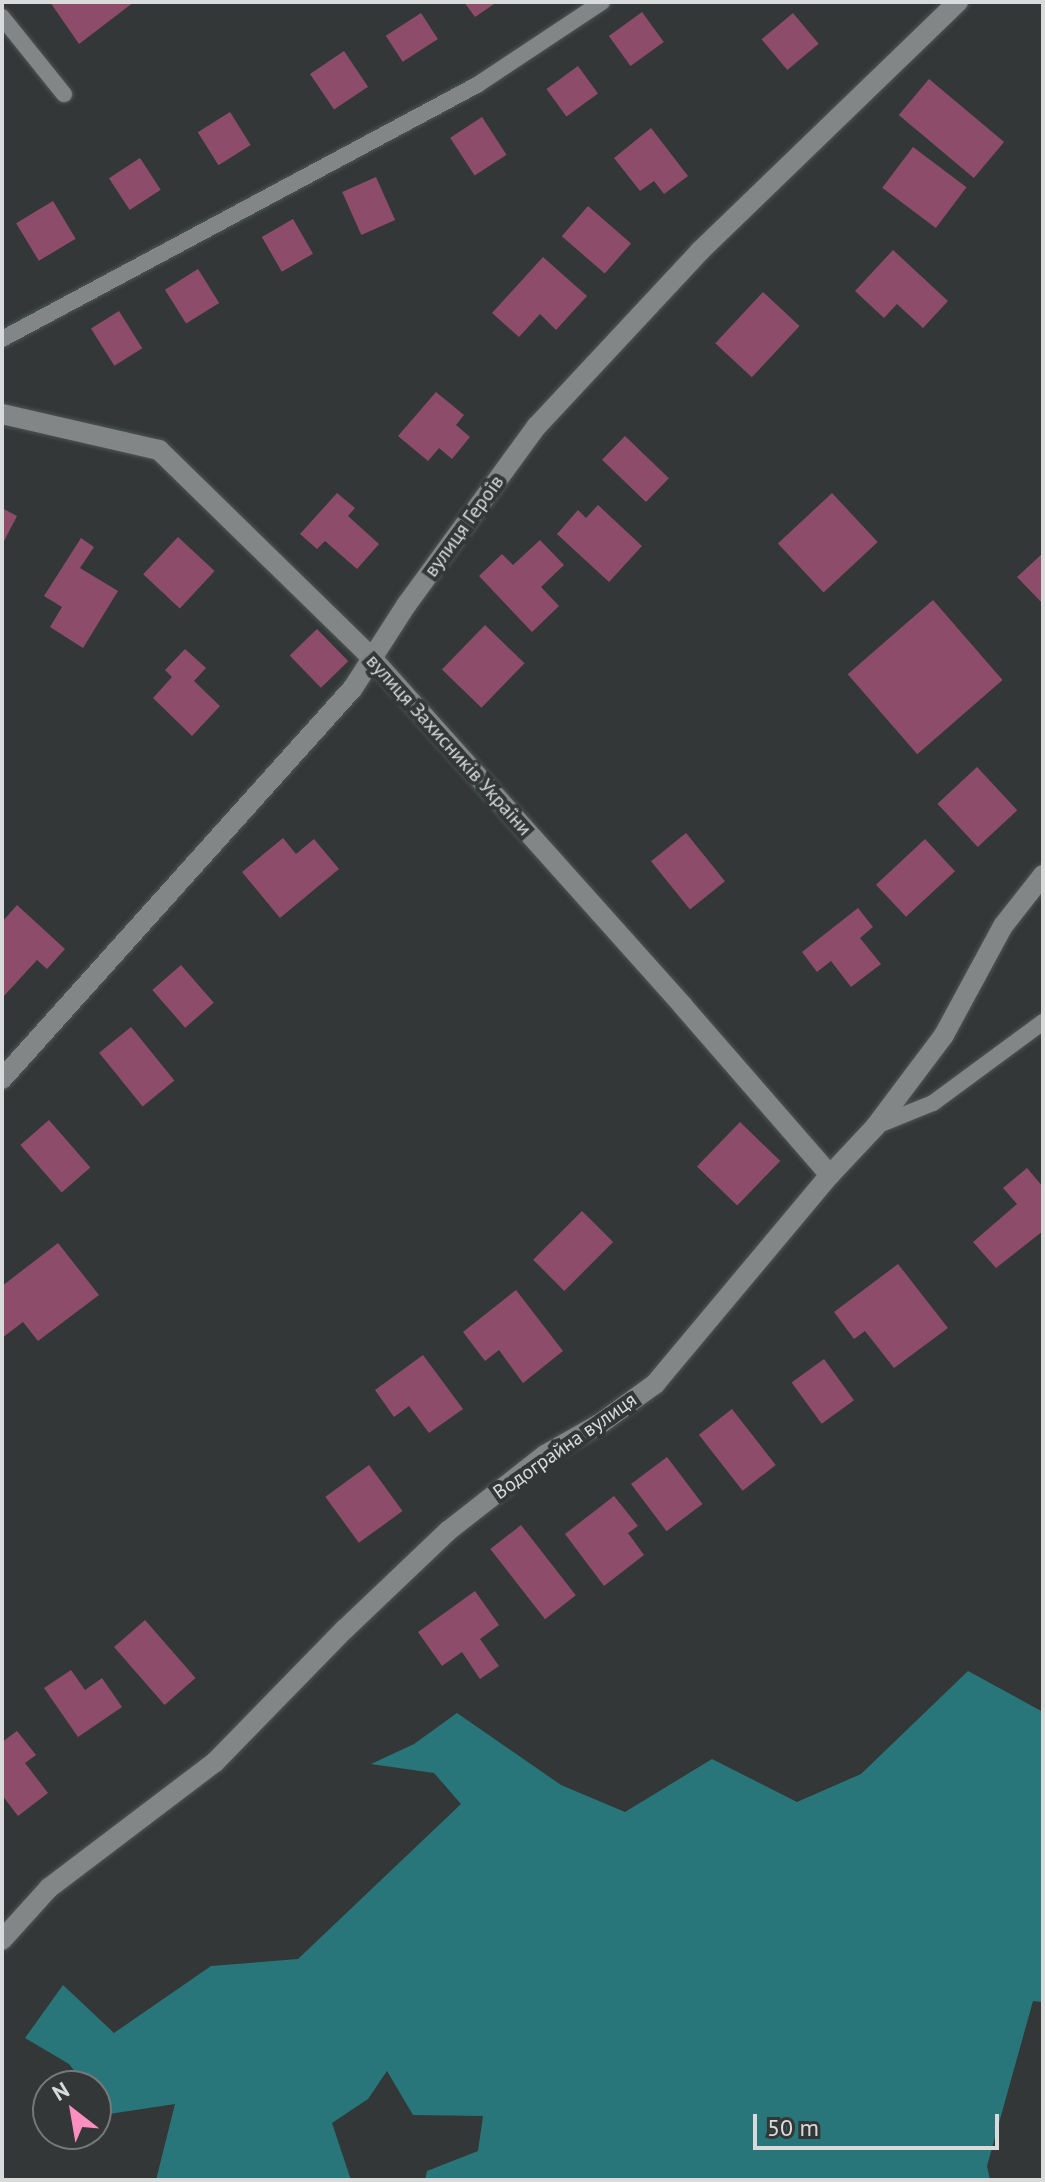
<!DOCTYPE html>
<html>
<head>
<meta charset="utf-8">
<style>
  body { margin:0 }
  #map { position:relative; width:1045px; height:2182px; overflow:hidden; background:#333737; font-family:"PT Sans",sans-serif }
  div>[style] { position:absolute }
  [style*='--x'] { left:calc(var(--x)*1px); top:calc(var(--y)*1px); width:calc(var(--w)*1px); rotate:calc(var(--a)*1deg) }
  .forest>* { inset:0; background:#287679 }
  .building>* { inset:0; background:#8d4d6a; transform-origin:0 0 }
  .roads { filter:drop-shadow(0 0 2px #505454) drop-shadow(0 0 2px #505454) }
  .lane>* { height:16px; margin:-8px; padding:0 8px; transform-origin:8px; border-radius:8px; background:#828686 }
  .street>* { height:20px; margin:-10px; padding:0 10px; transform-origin:10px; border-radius:10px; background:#828686 }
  span { translate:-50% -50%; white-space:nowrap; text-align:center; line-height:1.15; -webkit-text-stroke:8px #333737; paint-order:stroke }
  .street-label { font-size:20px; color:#d9dbdb }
  .frame { position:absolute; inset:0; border:4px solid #d9dbdb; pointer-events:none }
  .north { position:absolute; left:32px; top:2070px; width:80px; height:80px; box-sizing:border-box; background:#333737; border:2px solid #757979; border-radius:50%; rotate:329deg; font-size:22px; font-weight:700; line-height:32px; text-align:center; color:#d9dbdb }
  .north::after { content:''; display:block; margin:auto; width:28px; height:36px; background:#fd8ec0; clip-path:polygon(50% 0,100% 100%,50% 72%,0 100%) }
  .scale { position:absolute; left:753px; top:2114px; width:246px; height:36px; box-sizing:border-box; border:4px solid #d9dbdb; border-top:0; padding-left:10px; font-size:24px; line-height:28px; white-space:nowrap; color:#d9dbdb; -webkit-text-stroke:6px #333737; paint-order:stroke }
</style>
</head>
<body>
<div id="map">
  <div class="forest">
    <i style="clip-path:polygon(968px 1671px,1043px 1712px,1043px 2002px,1033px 2001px,987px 2166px,990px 2180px,425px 2180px,427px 2171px,478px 2151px,483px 2116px,413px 2115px,387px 2071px,368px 2099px,332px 2123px,351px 2180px,156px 2180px,175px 2104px,109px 2114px,96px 2098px,96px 2086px,86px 2086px,69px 2064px,25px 2038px,63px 1985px,114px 2033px,211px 1966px,298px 1959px,461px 1804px,434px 1773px,371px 1764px,414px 1744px,457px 1713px,561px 1785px,625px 1812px,712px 1759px,797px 1802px,861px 1774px)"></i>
  </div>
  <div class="building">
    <i style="clip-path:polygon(50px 2px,134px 2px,79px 44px)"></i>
    <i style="clip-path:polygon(464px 2px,497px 2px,475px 17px)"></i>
    <i style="left:642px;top:12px;width:37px;height:41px;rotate:54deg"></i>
    <i style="left:421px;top:13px;width:31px;height:42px;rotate:57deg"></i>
    <i style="left:793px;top:13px;width:40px;height:41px;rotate:50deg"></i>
    <i style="left:344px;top:51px;width:43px;height:41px;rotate:56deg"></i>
    <i style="left:578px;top:66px;width:34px;height:39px;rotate:54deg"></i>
    <i style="left:929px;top:79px;width:98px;height:47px;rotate:40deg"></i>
    <i style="left:230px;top:112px;width:39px;height:38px;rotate:58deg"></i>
    <i style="left:482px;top:117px;width:45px;height:38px;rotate:57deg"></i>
    <i style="clip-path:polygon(651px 128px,688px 176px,664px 194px,654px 181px,640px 191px,614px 158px)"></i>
    <i style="left:913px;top:147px;width:67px;height:51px;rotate:37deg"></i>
    <i style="left:140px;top:158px;width:38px;height:37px;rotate:57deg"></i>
    <i style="left:376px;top:177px;width:47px;height:37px;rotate:66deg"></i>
    <i style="left:53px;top:201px;width:44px;height:43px;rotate:59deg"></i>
    <i style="left:588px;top:206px;width:57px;height:40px;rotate:41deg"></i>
    <i style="left:293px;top:219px;width:40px;height:36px;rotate:60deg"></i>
    <i style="clip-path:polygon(893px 250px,948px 301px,923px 328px,897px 304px,884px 318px,855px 291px)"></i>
    <i style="clip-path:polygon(543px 257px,587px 296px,556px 330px,540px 314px,519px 337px,492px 313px)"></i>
    <i style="left:198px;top:269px;width:40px;height:39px;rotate:58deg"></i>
    <i style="left:763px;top:292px;width:50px;height:70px;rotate:43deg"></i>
    <i style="left:119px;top:311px;width:44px;height:33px;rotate:58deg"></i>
    <i style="clip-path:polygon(436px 392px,464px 415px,456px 425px,470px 437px,452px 459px,439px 448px,428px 461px,398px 436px)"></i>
    <i style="left:625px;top:436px;width:61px;height:33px;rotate:44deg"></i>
    <i style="clip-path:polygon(337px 493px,355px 508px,348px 516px,379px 544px,357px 569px,325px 541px,317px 549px,300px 534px)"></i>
    <i style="left:832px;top:493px;width:67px;height:74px;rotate:47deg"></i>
    <i style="clip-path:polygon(598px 505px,642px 546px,609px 582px,557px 534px,578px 510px,586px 518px)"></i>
    <i style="clip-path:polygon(2px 508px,17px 516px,2px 545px)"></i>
    <i style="left:178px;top:537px;width:50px;height:51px;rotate:43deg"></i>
    <i style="clip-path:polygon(81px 538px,94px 547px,80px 568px,118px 591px,83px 648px,50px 627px,62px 607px,44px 596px)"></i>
    <i style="clip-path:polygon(540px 540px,564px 565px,541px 587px,559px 606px,532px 632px,479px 576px,502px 554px,513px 565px)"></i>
    <i style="clip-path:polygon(1043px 553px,1043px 604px,1017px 577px)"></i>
    <i style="left:933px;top:600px;width:106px;height:113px;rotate:49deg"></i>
    <i style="left:485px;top:625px;width:55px;height:62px;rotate:44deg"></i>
    <i style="left:317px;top:629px;width:45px;height:38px;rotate:46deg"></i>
    <i style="clip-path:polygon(185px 649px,206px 668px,194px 681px,220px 706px,192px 736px,153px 698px,172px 677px,165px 670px)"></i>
    <i style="left:977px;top:767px;width:59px;height:54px;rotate:47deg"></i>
    <i style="left:686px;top:833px;width:62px;height:45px;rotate:51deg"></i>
    <i style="clip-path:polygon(283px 838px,296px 854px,314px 839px,339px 869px,280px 918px,242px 872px)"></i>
    <i style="left:925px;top:839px;width:44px;height:67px;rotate:47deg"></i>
    <i style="clip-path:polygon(17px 905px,65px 949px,47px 969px,37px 960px,2px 998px,2px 922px)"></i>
    <i style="clip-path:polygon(858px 908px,873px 927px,860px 938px,881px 964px,851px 987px,831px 961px,817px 972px,802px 952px)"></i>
    <i style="left:181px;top:965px;width:50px;height:38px;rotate:49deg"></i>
    <i style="left:131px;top:1027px;width:69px;height:41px;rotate:51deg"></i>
    <i style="left:49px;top:1120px;width:63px;height:38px;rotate:49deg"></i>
    <i style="left:740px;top:1122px;width:56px;height:62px;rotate:44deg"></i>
    <i style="clip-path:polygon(1027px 1168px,1043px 1187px,1043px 1231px,996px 1268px,973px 1242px,1017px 1204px,1003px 1188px)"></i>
    <i style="left:582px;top:1211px;width:44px;height:69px;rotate:45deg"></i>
    <i style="clip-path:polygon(58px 1243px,99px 1295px,38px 1341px,23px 1322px,2px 1338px,2px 1286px)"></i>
    <i style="clip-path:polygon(898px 1264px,948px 1328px,894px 1368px,865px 1331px,854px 1339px,834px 1312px)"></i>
    <i style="clip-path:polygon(516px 1290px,563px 1351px,523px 1383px,499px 1350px,485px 1361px,463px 1332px)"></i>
    <i style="clip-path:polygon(423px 1355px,463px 1409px,429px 1433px,409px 1406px,394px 1417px,375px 1390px)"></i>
    <i style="left:824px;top:1359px;width:51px;height:40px;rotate:54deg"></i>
    <i style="left:732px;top:1409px;width:71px;height:42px;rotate:52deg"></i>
    <i style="left:667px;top:1457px;width:59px;height:45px;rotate:53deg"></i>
    <i style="left:369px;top:1465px;width:57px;height:54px;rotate:54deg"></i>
    <i style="clip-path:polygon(614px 1496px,638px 1526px,628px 1533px,644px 1555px,604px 1586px,565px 1534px)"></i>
    <i style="left:521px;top:1525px;width:89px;height:39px;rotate:52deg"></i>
    <i style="clip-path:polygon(475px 1591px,499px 1625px,480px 1639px,499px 1666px,480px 1679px,462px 1652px,442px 1666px,418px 1632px)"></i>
    <i style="left:145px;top:1620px;width:77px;height:41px;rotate:49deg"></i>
    <i style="clip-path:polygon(71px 1670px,85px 1690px,102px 1678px,122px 1707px,78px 1737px,44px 1688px)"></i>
    <i style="clip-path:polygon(17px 1731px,36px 1755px,25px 1763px,48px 1793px,18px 1816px,2px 1795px,2px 1742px)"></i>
  </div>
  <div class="roads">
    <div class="lane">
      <i style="--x:2;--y:17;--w:99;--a:51.2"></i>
      <i style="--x:2;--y:339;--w:539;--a:-28.14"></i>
      <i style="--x:477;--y:85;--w:150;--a:-33.6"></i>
      <i style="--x:876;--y:1126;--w:61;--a:-22"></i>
      <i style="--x:933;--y:1103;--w:137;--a:-36.4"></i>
    </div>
    <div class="street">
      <i style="--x:2;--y:414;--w:161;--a:12.9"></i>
      <i style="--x:159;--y:450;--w:299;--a:44.3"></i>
      <i style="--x:373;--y:659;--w:465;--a:48.2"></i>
      <i style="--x:683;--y:1006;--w:224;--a:49"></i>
      <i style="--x:2;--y:1079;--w:525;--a:-48.09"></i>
      <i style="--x:353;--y:688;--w:100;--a:-57.3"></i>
      <i style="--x:407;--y:604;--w:220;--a:-53.9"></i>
      <i style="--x:537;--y:426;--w:239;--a:-47"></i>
      <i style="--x:700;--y:251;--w:359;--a:-44"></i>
      <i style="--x:2;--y:1940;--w:70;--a:-47.9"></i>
      <i style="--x:49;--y:1888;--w:208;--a:-37.2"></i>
      <i style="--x:215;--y:1762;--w:186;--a:-45.7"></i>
      <i style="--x:345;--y:1629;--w:142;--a:-43.6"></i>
      <i style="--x:448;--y:1531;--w:123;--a:-38.1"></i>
      <i style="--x:545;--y:1455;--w:64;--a:-29.7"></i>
      <i style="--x:601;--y:1423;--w:67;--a:-35.8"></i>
      <i style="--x:655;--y:1384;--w:273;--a:-50.1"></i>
      <i style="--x:830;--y:1175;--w:66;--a:-46.8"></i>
      <i style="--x:875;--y:1127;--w:115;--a:-53.1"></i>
      <i style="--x:944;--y:1035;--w:124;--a:-61.6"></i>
      <i style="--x:1003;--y:926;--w:65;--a:-51.9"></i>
    </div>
  </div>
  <div class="street-label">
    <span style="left:464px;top:526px;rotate:-54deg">вулиця Героїв</span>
    <span style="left:449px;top:745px;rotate:48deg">вулиця Захисників України</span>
    <span style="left:565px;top:1446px;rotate:-35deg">Водограйна вулиця</span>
  </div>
  <div class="frame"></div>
  <div class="north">N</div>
  <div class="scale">50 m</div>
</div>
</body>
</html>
